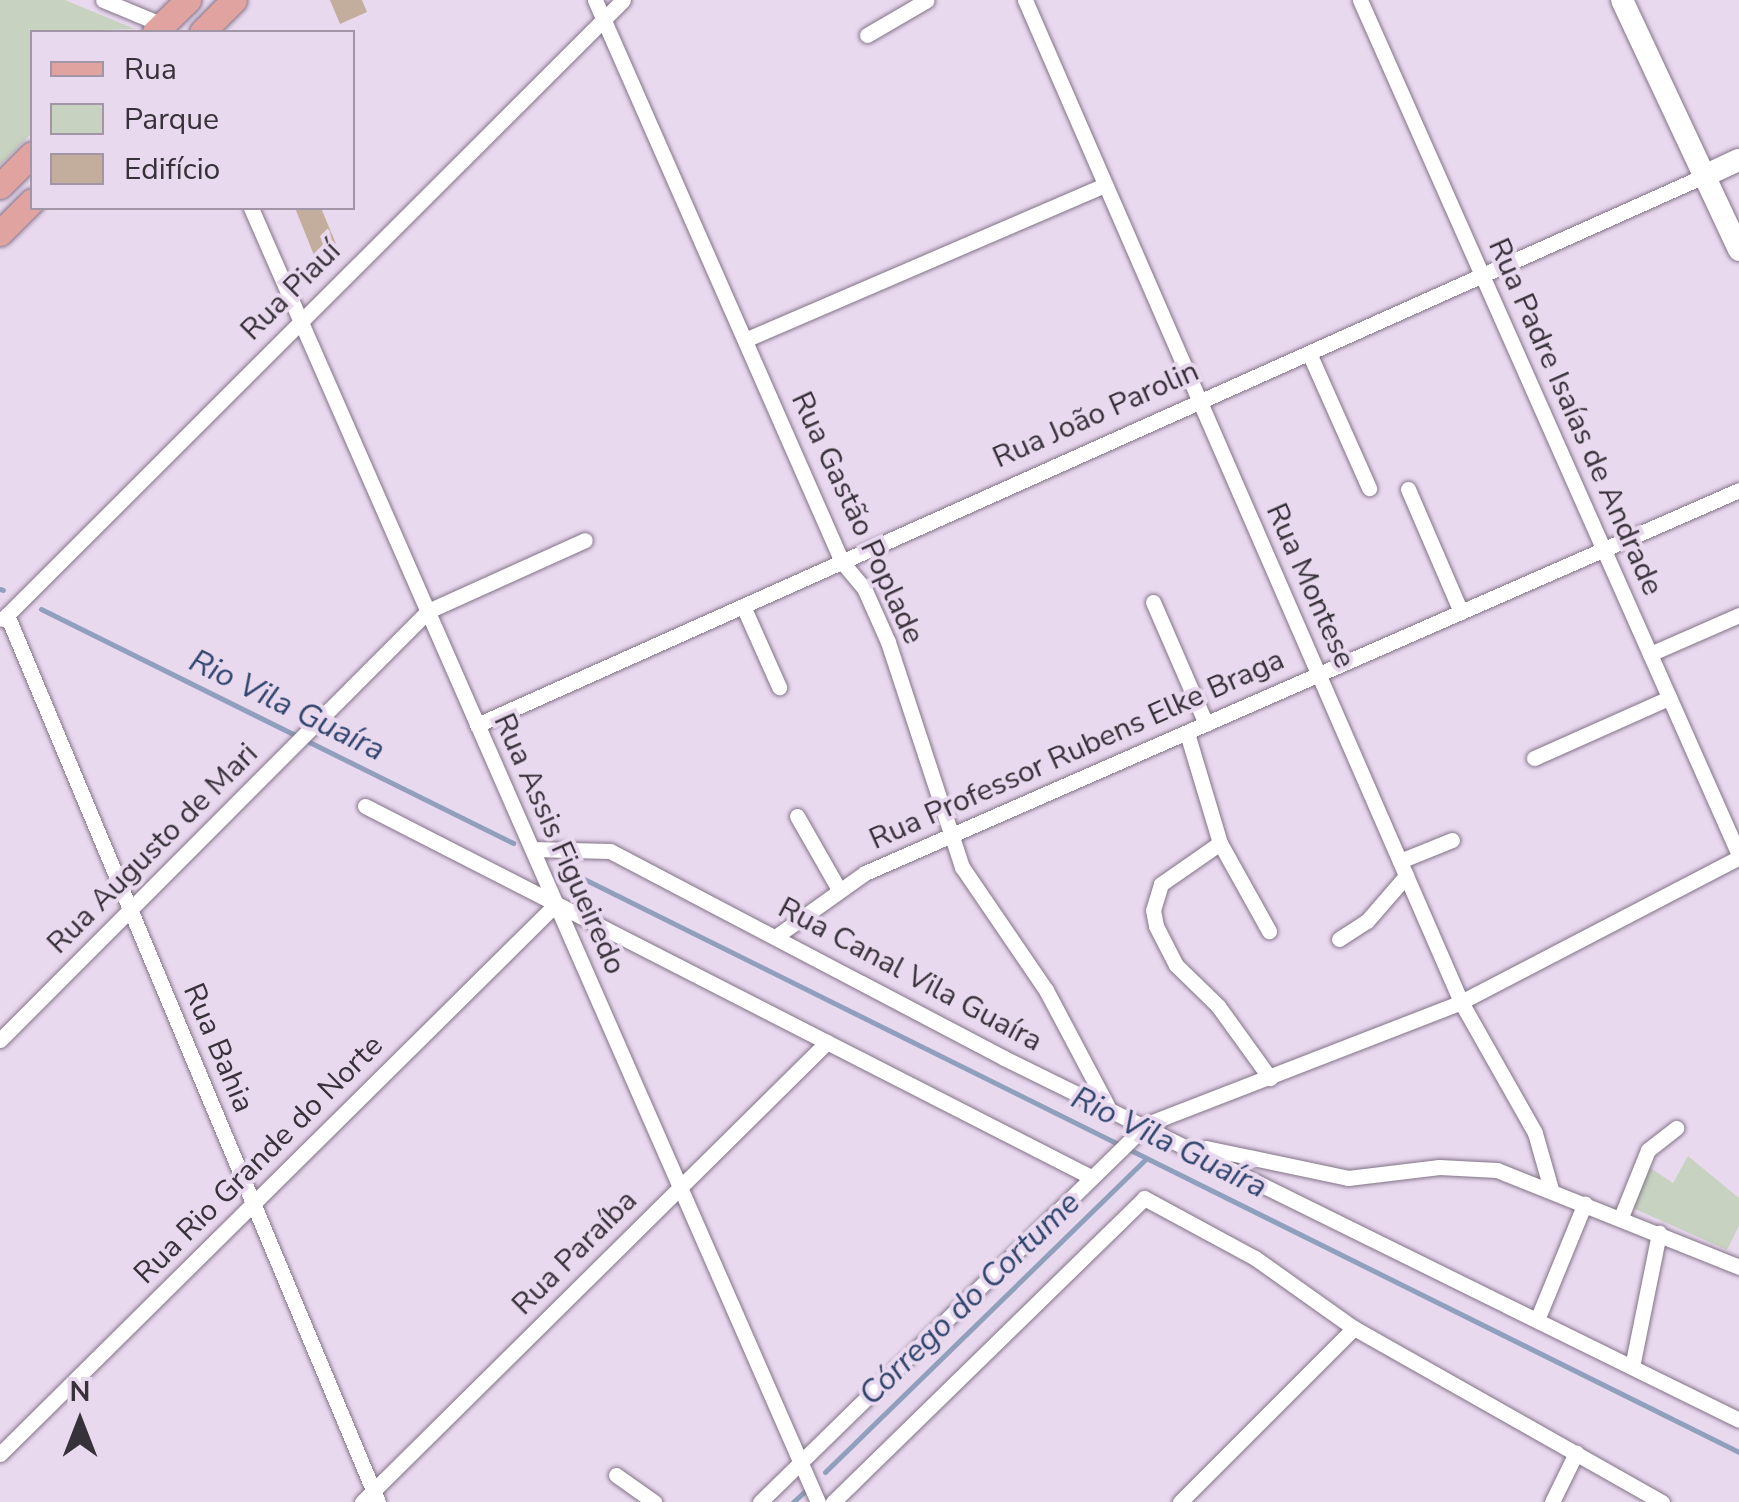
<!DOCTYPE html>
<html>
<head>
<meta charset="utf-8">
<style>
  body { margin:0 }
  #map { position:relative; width:1739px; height:1502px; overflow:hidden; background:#e9d9ef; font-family:"Nunito Sans",sans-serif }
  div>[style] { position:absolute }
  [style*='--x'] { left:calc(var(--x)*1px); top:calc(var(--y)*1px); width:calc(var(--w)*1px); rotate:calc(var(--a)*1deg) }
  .green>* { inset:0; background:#c7d3c0 }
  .stream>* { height:5px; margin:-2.5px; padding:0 2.5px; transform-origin:2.5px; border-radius:2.5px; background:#909fbb }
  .building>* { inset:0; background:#c3ad9c }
  .roads { filter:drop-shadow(0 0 2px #827387) drop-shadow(0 0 2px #827387) }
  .street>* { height:15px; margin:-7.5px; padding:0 7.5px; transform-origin:7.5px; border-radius:7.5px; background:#fff }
  .secondary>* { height:22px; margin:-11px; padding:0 11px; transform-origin:11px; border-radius:11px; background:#fff }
  .primary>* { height:25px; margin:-12.5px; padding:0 12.5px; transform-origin:12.5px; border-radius:12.5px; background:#e0a3a0 }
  span { translate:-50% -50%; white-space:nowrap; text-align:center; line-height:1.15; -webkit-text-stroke:8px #e9d9ef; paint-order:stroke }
  .street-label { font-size:30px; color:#373139 }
  .water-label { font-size:32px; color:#30456d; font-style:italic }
  .legend { position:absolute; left:30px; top:30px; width:325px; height:180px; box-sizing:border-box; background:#e9d9ef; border:2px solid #a296a6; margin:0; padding:12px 18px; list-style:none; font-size:30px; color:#373139 }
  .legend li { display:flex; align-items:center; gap:20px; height:50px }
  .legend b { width:50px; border:2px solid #a296a6 }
  .north { position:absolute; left:30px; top:1372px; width:100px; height:100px; -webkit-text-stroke:8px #e9d9ef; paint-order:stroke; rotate:0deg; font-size:28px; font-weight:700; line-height:40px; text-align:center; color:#373139 }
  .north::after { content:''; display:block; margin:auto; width:35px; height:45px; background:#373139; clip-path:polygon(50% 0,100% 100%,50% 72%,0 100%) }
</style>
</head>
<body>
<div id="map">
  <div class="green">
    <i style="clip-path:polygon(0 0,65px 0,135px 29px,32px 32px,32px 133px,0 165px)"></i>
    <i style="clip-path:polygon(1688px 1156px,1739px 1198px,1739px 1226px,1727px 1250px,1633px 1208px,1649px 1167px,1673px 1183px)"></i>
  </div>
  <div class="stream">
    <i style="--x:0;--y:589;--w:3;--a:18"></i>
    <i style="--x:41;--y:609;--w:527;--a:26.37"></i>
    <i style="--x:578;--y:876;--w:1296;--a:26.39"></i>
    <i style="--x:825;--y:1472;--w:447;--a:-44.3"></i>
    <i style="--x:793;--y:1502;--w:15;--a:-42"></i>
  </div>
  <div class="building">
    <i style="clip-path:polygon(330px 0,362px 0,367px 12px,340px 24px)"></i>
    <i style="clip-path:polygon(295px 208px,321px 208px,339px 251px,316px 260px)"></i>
  </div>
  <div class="roads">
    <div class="street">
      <i style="--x:103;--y:0;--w:65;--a:22.6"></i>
      <i style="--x:595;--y:0;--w:614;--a:66.27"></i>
      <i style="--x:842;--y:562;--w:34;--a:50"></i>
      <i style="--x:864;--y:588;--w:59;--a:66"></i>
      <i style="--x:888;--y:642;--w:237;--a:71.8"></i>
      <i style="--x:962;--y:867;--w:149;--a:55.7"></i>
      <i style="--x:1046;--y:990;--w:130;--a:62.1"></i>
      <i style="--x:1025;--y:0;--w:1093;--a:66.48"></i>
      <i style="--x:1461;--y:1002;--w:150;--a:60.5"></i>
      <i style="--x:1535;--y:1133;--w:58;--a:74.1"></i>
      <i style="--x:1360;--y:0;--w:935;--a:66.09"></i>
      <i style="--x:867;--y:35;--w:69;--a:-30.3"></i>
      <i style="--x:251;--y:208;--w:1413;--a:66.34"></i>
      <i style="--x:745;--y:340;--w:392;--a:-23.3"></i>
      <i style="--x:1309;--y:353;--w:148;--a:66"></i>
      <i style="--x:1408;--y:489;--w:134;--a:66.7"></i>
      <i style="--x:1153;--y:602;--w:133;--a:66.5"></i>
      <i style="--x:743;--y:606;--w:89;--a:66"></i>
      <i style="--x:7;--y:615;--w:961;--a:67.3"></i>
      <i style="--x:3;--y:619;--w:876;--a:-44.95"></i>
      <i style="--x:1650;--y:654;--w:97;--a:-23.7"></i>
      <i style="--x:477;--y:725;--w:1344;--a:-24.11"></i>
      <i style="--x:1187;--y:733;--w:115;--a:73.3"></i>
      <i style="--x:1220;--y:843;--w:101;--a:60.9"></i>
      <i style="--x:1534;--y:758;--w:148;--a:-24"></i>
      <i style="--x:365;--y:806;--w:815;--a:27.07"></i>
      <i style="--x:797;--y:816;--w:83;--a:60.3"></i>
      <i style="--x:1220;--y:843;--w:72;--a:145.2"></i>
      <i style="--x:1161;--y:884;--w:27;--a:107"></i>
      <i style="--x:1153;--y:910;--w:16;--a:79"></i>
      <i style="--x:1156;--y:926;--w:44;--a:62.9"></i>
      <i style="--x:1176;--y:965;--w:59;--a:44.3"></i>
      <i style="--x:1218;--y:1006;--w:89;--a:54.2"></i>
      <i style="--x:532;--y:849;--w:78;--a:1.5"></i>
      <i style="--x:610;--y:851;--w:445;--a:27.7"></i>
      <i style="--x:1004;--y:1058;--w:819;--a:26.22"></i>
      <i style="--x:1400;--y:861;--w:56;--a:-22"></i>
      <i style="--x:778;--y:935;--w:107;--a:-35.5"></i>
      <i style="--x:865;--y:873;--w:954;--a:-23.66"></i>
      <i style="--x:1339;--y:939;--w:33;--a:-33"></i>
      <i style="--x:1367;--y:921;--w:60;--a:-49.1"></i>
      <i style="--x:0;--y:1040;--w:606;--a:-45.07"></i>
      <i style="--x:428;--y:611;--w:172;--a:-24.3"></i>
      <i style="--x:1206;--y:1148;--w:145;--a:11.9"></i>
      <i style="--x:1348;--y:1178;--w:92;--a:-6.9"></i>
      <i style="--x:1439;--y:1167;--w:58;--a:3"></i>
      <i style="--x:1497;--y:1170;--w:261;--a:21.8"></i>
      <i style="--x:1621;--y:1217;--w:72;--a:-68.1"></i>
      <i style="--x:1648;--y:1150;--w:36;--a:-38"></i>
      <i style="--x:1537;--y:1320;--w:126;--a:-67.7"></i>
      <i style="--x:1632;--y:1367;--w:137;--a:-78.6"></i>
      <i style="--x:0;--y:1454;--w:782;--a:-44.69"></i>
      <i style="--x:616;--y:1475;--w:47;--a:35.4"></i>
      <i style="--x:362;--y:1502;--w:654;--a:-44.69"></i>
      <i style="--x:760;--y:1502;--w:541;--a:-44.33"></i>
      <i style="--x:1147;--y:1124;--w:337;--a:-21.2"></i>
      <i style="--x:1461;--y:1002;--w:314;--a:-27.5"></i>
      <i style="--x:833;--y:1502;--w:435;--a:-44.3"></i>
      <i style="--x:1144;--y:1198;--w:126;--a:28.4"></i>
      <i style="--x:1255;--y:1258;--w:121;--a:35.3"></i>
      <i style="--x:1354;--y:1328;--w:354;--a:29.5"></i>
      <i style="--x:1180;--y:1502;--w:246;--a:-45"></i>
      <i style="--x:1552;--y:1502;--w:55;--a:-63.9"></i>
    </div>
    <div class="secondary">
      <i style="--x:1622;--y:0;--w:276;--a:64.9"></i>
      <i style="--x:1704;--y:176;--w:38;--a:-25"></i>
    </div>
    <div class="primary">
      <i style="--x:155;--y:32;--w:46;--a:-44.1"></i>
      <i style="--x:202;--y:32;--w:45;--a:-45"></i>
      <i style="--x:0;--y:186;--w:45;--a:-45"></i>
      <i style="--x:0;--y:233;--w:45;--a:-45"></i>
    </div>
  </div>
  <div class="street-label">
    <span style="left:291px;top:291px;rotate:-45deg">Rua Piauí</span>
    <span style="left:1096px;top:415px;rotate:-24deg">Rua João Parolin</span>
    <span style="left:1575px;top:417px;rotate:66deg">Rua Padre Isaías de Andrade</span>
    <span style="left:857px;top:518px;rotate:65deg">Rua Gastão Poplade</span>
    <span style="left:1310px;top:586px;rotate:66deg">Rua Montese</span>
    <span style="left:1077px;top:750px;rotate:-24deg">Rua Professor Rubens Elke Braga</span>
    <span style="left:559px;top:844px;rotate:66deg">Rua Assis Figueiredo</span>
    <span style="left:153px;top:849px;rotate:-45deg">Rua Augusto de Mari</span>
    <span style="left:910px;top:975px;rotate:28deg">Rua Canal Vila Guaíra</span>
    <span style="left:218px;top:1048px;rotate:67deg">Rua Bahia</span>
    <span style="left:259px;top:1160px;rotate:-45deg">Rua Rio Grande do Norte</span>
    <span style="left:575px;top:1253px;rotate:-45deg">Rua Paraíba</span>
  </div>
  <div class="water-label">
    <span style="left:287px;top:706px;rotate:26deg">Rio Vila Guaíra</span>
    <span style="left:1169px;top:1143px;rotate:26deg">Rio Vila Guaíra</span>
    <span style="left:970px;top:1299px;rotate:-44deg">Córrego do Cortume</span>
  </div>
  <ul class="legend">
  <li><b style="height:12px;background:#e0a3a0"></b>Rua</li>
  <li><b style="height:28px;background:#c7d3c0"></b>Parque</li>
  <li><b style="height:28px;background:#c3ad9c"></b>Edifício</li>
  </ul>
  <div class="north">N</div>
</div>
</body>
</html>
